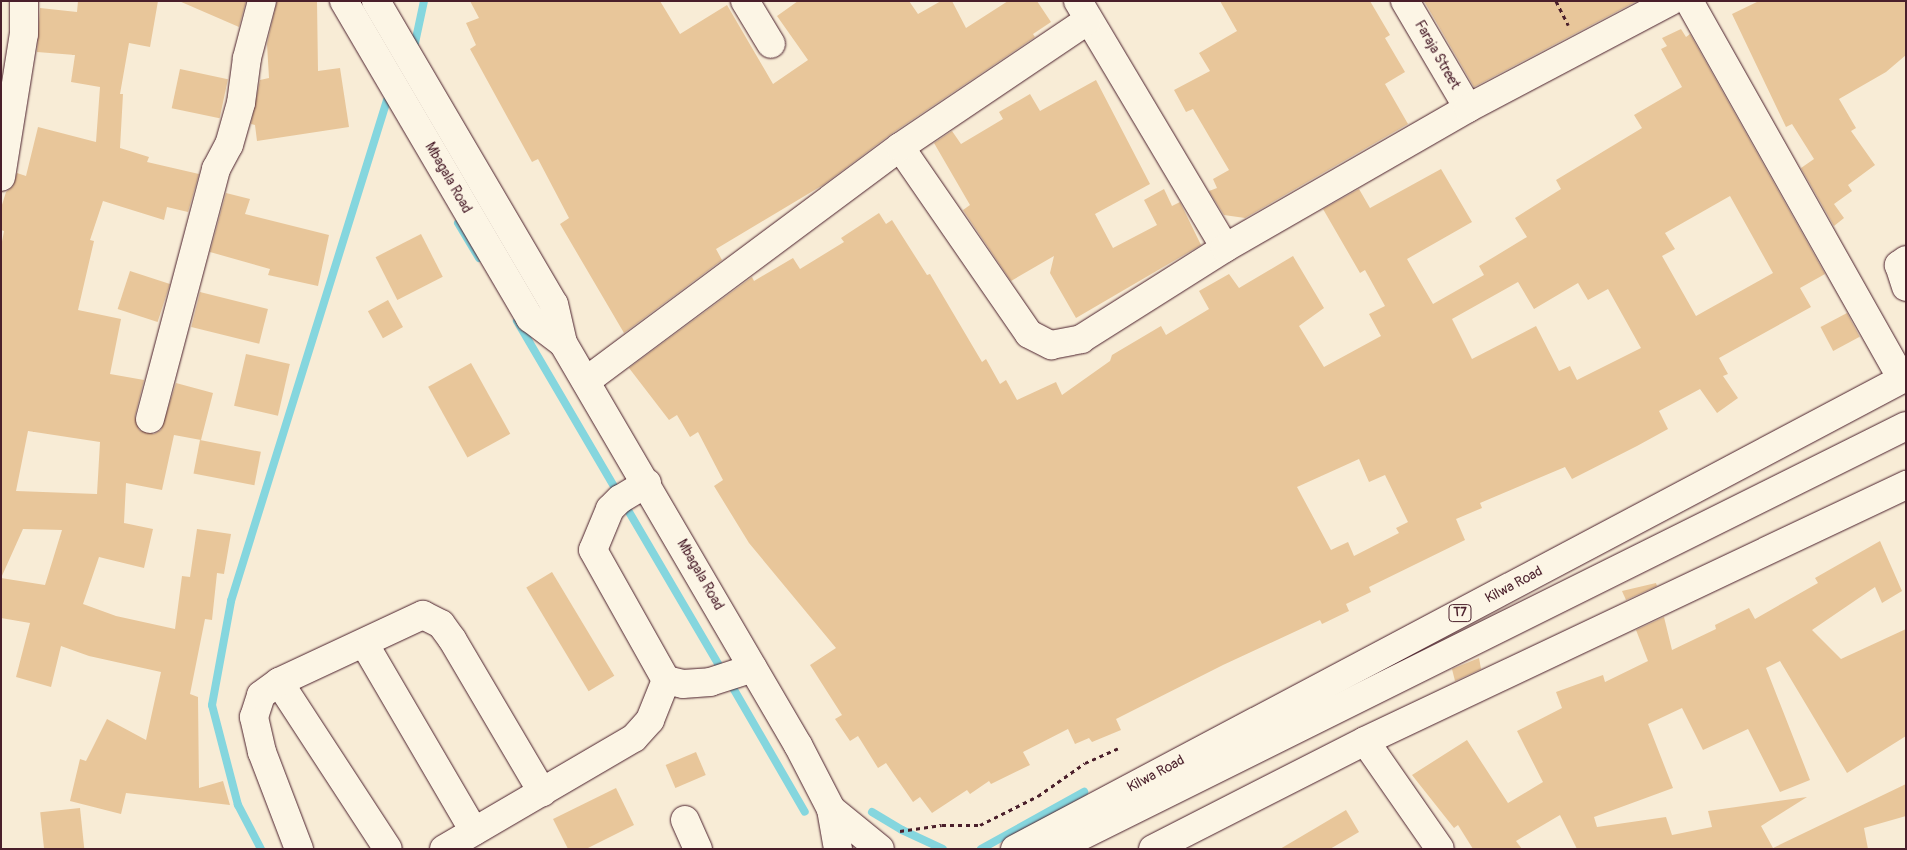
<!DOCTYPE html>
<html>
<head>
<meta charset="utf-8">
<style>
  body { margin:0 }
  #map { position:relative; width:1907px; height:850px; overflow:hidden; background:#f8ecd6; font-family:Pangolin,sans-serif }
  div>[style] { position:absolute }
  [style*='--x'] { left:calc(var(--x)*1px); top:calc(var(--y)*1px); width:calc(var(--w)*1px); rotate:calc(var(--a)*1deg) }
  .stream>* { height:8px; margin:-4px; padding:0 4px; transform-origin:4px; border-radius:4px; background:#85d6de }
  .building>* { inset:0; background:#e8c69a; transform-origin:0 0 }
  .path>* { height:3px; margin-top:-1.5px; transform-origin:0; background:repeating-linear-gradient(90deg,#4a1f2b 0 4px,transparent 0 8px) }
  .roads { filter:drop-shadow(0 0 1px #4a1f2b) drop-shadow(0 0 1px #4a1f2b) }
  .minor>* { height:28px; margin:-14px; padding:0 14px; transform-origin:14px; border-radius:14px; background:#fcf5e5 }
  .highway>* { height:28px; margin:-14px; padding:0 14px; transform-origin:14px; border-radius:14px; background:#fcf5e5 }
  span { translate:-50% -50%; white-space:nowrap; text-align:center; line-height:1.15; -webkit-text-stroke:4px #fcf5e5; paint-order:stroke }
  .shield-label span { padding:1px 4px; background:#fcf5e5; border:1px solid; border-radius:4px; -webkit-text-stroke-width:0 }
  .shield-label { font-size:12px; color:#4a1f2b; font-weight:700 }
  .street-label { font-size:14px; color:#4a1f2b }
  .frame { position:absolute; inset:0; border:2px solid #4a1f2b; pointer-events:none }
</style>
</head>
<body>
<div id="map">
  <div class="stream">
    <i style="--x:415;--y:43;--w:43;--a:-77.9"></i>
    <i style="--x:458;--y:223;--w:41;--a:59"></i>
    <i style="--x:517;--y:321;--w:407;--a:59.6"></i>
    <i style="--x:729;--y:681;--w:151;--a:59.9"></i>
    <i style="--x:872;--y:812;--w:35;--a:31"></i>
    <i style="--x:902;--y:830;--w:45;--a:24.9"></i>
    <i style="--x:261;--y:849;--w:50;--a:-117.6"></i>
    <i style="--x:238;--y:805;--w:103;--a:-104.6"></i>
    <i style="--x:212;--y:705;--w:106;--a:-79.6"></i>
    <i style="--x:231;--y:601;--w:525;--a:-72.7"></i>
    <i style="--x:981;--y:849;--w:118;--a:-29"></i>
  </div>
  <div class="building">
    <i style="clip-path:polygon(evenodd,78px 1px,158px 1px,150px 47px,129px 43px,120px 94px,123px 94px,120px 148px,149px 157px,147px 162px,199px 174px,188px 212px,167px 207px,164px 220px,103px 201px,90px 240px,94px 241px,78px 310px,121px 319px,110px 374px,144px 380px,135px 416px,139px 430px,154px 434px,161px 430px,176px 383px,213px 393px,201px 440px,174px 435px,162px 490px,126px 483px,124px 523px,153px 529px,144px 568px,99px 557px,83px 604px,116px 616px,175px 629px,182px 576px,190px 577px,197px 529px,231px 534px,224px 574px,217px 573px,212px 620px,205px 619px,190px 694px,198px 697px,199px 788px,223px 781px,230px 805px,126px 793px,121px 814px,70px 801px,80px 759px,86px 761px,107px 719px,146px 740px,161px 672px,89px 656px,61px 646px,51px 687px,16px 677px,30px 623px,1px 618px,1px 247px,4px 231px,1px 230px,1px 208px,6px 192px,13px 186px,17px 173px,26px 176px,38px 127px,96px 142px,100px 87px,71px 82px,75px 55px,37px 52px,40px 8px,77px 12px,78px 1px,28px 431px,100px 442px,97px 494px,16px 491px,28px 431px,78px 1px,23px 529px,62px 530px,45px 585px,1px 578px,23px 529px)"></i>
    <i style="clip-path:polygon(179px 1px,246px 1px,239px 27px)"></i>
    <i style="clip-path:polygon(277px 1px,317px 1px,318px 71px,340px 68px,349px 127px,257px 141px,255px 125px,251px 124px,260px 80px,269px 78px,267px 44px)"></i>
    <i style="clip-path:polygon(470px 1px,660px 1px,680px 34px,727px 5px,773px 84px,808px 60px,777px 16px,798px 1px,909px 1px,918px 14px,941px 1px,952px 1px,966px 28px,1008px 1px,1037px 1px,1051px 22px,1033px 34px,1035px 37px,891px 134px,823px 185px,716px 249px,722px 260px,624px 333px,560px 224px,569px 218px,538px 159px,532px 162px,470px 49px,476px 45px,466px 23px,479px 18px)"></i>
    <i style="clip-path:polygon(1220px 1px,1370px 1px,1390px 35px,1385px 38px,1405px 72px,1385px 84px,1408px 124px,1245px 218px,1224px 215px,1209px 191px,1217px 188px,1213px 179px,1229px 170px,1193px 109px,1186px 112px,1174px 90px,1210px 71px,1199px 53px,1237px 31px)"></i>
    <i style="clip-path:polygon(1424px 1px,1637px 1px,1474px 87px)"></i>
    <i style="clip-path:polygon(1759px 1px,1906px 1px,1906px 55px,1886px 72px,1839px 99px,1856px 128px,1851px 131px,1875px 165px,1848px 185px,1852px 191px,1834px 204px,1844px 218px,1834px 226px,1801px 168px,1814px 159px,1792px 124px,1786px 127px,1732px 14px)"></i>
    <i style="clip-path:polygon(evenodd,1681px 29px,1686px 37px,1690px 34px,1825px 274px,1800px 288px,1811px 307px,1719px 358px,1728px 374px,1723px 376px,1738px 398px,1717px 413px,1700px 389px,1659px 411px,1668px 429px,1637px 446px,1572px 479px,1565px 467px,1480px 503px,1482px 508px,1456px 519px,1465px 540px,1369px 587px,1371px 592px,1346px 604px,1349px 611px,1322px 624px,1320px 620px,1223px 665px,1116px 719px,1121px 730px,1092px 742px,1089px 738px,1075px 744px,1068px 729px,1023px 752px,1030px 765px,991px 784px,989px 781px,970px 794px,967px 790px,932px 813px,920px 797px,913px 802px,886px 763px,878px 768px,858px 736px,850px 741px,835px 719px,842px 715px,810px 665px,836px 648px,749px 543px,714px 486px,723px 480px,698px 432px,690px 437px,677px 415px,669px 420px,629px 368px,752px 277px,754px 281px,793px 258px,800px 269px,844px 242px,841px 238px,879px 213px,886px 224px,892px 220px,927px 275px,930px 274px,982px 362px,986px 359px,1000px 384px,1006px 380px,1017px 400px,1056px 382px,1062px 395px,1110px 361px,1112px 355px,1161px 326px,1166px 335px,1209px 309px,1199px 291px,1229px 274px,1239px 288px,1293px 256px,1324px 308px,1299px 326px,1324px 367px,1381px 336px,1369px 314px,1385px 306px,1365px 270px,1360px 273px,1323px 209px,1359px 189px,1370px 208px,1441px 169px,1472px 222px,1407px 259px,1433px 304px,1484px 275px,1479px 266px,1527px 237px,1515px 218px,1561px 189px,1556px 180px,1642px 128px,1634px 115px,1682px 87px,1661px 49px,1667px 46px,1662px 38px,1681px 29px,1730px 196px,1773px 273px,1696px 316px,1662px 256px,1675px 249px,1665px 233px,1730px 196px,1681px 29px,1518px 282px,1534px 309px,1578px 283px,1588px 300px,1608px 289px,1641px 348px,1577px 380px,1570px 366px,1559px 371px,1536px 326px,1472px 359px,1452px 319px,1518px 282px,1681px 29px,1359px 459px,1369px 482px,1385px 475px,1408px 522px,1396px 528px,1399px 533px,1354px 556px,1348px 542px,1331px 550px,1297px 487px,1359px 459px)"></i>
    <i style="left:180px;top:69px;width:49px;height:40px;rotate:12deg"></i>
    <i style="clip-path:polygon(1096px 80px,1150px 184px,1095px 214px,1113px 248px,1157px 225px,1144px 200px,1164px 189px,1172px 206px,1180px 202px,1201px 245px,1076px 318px,1050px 273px,1054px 256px,1011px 281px,963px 210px,970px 205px,934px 143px,952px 131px,961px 144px,1003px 119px,999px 112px,1030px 94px,1040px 111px)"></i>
    <i style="clip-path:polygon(226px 193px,250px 199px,245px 214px,329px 235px,318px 286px,268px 275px,270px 269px,210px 252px)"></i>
    <i style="left:421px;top:234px;width:48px;height:51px;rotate:63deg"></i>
    <i style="left:130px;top:271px;width:42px;height:40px;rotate:18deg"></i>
    <i style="left:200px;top:292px;width:70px;height:36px;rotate:14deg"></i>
    <i style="left:388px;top:300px;width:31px;height:23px;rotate:61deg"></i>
    <i style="left:1847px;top:313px;width:27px;height:30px;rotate:62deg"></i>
    <i style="left:246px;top:354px;width:45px;height:53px;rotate:13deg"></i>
    <i style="left:471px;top:363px;width:81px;height:49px;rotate:61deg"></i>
    <i style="left:200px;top:440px;width:62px;height:34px;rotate:11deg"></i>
    <i style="clip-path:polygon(1880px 541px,1902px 591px,1882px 603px,1875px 587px,1812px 630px,1841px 659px,1906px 629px,1906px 736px,1847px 773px,1780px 661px,1766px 668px,1810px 780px,1780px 792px,1748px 729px,1703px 750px,1682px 708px,1648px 724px,1673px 788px,1594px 817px,1597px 827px,1666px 817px,1672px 835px,1712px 827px,1708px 811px,1807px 797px,1761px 826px,1773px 848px,1906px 784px,1906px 816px,1864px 828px,1868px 849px,1577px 849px,1560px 815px,1516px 841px,1522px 849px,1473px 849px,1458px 825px,1454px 828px,1412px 775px,1467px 740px,1508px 803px,1543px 782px,1517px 731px,1562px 708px,1556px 692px,1603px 675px,1605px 682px,1648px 661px,1636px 630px,1664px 617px,1672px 650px,1716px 629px,1715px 625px,1749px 608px,1755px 619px,1818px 583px,1815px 578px)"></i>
    <i style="left:552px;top:572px;width:121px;height:30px;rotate:59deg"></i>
    <i style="clip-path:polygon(1656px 583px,1657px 586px,1626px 600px,1622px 591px)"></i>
    <i style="clip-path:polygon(1479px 658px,1481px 669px,1455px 681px,1452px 669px)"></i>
    <i style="left:696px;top:752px;width:25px;height:33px;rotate:67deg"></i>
    <i style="clip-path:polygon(616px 788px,634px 825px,586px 849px,568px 849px,553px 819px)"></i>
    <i style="left:80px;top:808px;width:41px;height:40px;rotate:84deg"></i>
    <i style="clip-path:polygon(1346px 810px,1359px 832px,1330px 849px,1280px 849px)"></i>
  </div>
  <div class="path">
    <i style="--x:1556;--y:1;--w:27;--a:63"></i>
    <i style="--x:900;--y:831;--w:42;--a:-8.1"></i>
    <i style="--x:942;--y:825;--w:38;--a:0"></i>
    <i style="--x:980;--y:825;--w:65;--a:-26.6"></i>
    <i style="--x:1038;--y:796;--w:57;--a:-35.1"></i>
    <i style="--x:1085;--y:763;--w:36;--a:-24"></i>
  </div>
  <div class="roads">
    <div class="minor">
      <i style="--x:344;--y:1;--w:368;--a:59.6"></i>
      <i style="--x:530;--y:318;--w:41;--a:37.1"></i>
      <i style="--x:376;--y:1;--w:351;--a:59.6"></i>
      <i style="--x:554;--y:304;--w:40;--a:77"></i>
      <i style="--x:563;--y:343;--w:466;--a:59.7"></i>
      <i style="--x:798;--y:745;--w:72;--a:62.7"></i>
      <i style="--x:831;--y:809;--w:41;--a:80.1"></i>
      <i style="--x:745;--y:1;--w:50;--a:58.8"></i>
      <i style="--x:1078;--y:1;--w:287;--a:59.2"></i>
      <i style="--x:1405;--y:1;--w:124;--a:59.5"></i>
      <i style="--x:1689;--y:1;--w:434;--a:60.6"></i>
      <i style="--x:900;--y:147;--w:227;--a:55.4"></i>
      <i style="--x:1029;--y:334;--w:25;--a:27"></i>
      <i style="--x:1051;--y:345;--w:31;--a:-11"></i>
      <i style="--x:1081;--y:339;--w:170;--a:-32.3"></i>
      <i style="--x:1225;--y:248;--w:280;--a:-29.9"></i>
      <i style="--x:1468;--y:108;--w:229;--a:-27.8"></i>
      <i style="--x:1;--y:177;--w:145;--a:-80.9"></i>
      <i style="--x:24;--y:34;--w:33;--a:-90"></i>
      <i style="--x:1906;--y:260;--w:9;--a:144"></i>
      <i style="--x:1899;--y:265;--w:23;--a:72"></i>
      <i style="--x:586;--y:381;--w:392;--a:-36.7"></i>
      <i style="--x:900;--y:147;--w:225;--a:-34"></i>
      <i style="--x:150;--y:419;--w:259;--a:-75.2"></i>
      <i style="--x:216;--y:169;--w:27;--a:-62"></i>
      <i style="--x:229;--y:145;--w:44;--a:-74.1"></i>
      <i style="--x:241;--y:103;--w:45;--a:-82.4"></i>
      <i style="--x:247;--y:58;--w:59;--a:-75.3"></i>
      <i style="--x:647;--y:483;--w:31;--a:149"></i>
      <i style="--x:620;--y:499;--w:14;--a:135"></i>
      <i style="--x:610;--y:509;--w:44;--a:112.5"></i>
      <i style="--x:593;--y:550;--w:149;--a:60.7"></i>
      <i style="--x:666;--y:680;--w:17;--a:13"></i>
      <i style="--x:683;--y:684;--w:27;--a:-4"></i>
      <i style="--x:710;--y:682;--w:45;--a:-18"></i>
      <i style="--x:364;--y:643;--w:218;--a:59.7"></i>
      <i style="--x:279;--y:682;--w:199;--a:56.9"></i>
      <i style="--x:1365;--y:741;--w:131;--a:55.2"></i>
      <i style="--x:831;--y:809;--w:63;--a:39.2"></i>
      <i style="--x:685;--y:820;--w:32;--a:66"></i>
      <i style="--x:299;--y:849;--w:104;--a:-110.9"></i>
      <i style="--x:262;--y:752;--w:36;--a:-103"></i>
      <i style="--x:254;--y:717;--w:23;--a:-72"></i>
      <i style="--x:261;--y:695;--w:22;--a:-36"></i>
      <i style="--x:279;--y:682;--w:159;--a:-25"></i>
      <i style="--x:423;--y:615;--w:20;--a:27"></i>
      <i style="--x:441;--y:624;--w:19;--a:54"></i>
      <i style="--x:452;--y:639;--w:178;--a:59.5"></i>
      <i style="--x:444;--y:849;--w:220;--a:-30.3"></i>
      <i style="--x:634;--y:738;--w:24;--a:-48"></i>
      <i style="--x:650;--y:720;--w:43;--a:-68.2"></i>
      <i style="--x:1055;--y:849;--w:950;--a:-26.43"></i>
    </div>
    <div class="highway">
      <i style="--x:1015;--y:849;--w:1008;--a:-27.91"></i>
      <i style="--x:1153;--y:849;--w:238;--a:-27"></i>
      <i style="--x:1365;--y:741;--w:599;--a:-25.32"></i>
    </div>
  </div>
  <div class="shield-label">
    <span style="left:1460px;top:613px">T7</span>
  </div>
  <div class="street-label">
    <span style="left:1437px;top:55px;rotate:60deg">Faraja Street</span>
    <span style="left:448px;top:178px;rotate:60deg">Mbagala Road</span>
    <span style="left:700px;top:575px;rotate:60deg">Mbagala Road</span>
    <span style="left:1514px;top:585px;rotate:-28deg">Kilwa Road</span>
    <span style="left:1156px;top:774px;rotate:-28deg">Kilwa Road</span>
  </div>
  <div class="frame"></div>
</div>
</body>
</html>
